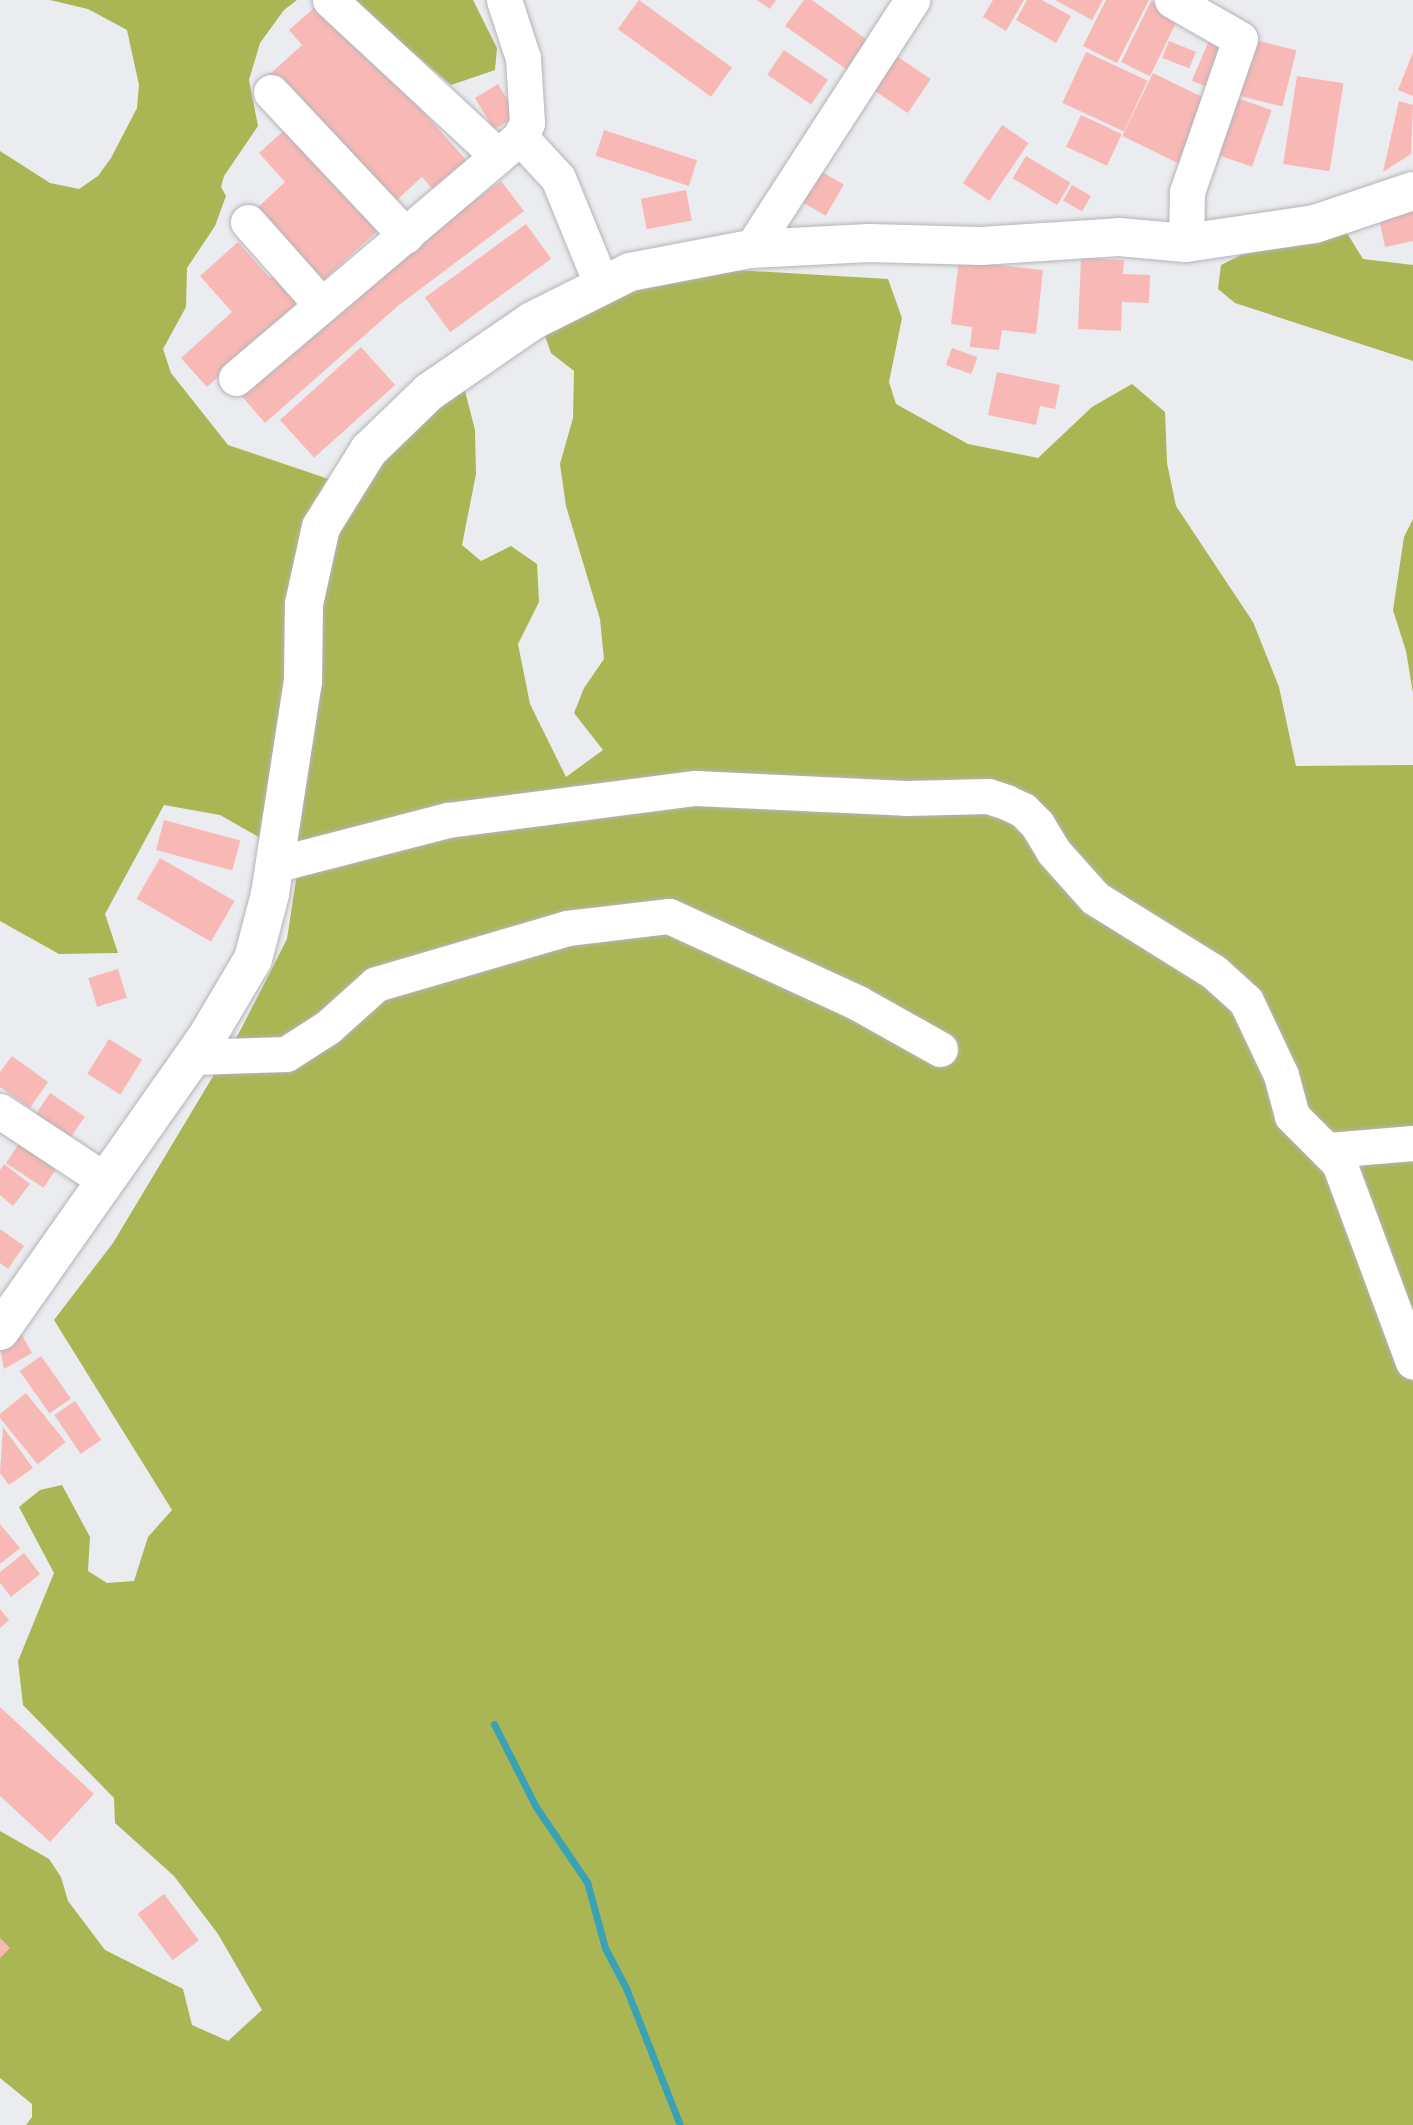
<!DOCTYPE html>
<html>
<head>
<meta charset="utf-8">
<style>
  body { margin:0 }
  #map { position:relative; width:1413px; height:2125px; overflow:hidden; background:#ebecef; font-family:Georgia,serif }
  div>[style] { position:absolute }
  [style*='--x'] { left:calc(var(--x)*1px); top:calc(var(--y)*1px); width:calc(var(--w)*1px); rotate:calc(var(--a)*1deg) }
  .forest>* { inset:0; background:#aab554 }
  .stream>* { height:7px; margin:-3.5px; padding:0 3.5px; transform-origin:3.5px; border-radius:3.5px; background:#3aa2b6 }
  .building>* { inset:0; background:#f8b9b6; transform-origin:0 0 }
  .roads { filter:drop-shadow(0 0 2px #b4b4b8) drop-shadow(0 0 2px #b4b4b8) }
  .minor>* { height:35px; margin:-17.5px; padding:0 17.5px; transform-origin:17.5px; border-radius:17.5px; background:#fff }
  .major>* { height:38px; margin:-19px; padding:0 19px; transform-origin:19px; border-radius:19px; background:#fff }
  span { translate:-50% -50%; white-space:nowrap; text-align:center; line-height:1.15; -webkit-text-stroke:5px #f8f9fd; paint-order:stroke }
</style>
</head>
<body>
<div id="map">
  <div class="forest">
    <i style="clip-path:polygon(50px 0,297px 0,284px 10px,260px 43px,249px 80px,258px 126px,224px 176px,221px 187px,226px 196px,215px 226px,187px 268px,186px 307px,163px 349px,171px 373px,228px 445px,358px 489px,412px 426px,464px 387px,475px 430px,476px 474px,462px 545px,481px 561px,511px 546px,537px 564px,539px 602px,518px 644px,530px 704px,566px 777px,603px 750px,574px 713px,584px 688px,604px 659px,600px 619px,566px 506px,560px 464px,573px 418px,574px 371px,551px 353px,543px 330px,614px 292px,736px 270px,888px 279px,902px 318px,889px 382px,896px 404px,968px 444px,1038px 458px,1092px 407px,1132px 384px,1165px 412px,1167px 463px,1176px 506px,1253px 622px,1279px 687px,1296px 766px,1413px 765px,1413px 2125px,26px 2125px,32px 2117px,32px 2104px,0 2078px,0 1831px,49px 1859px,61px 1877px,68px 1901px,105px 1950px,183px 1989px,192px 2025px,228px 2041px,262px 2010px,218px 1934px,174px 1876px,115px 1823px,114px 1798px,23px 1705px,18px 1661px,54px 1573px,19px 1507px,40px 1490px,62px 1485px,90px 1537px,88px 1571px,107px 1583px,134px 1581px,148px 1537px,172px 1510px,54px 1320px,113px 1243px,239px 1033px,287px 939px,299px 860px,220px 815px,164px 805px,105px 914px,118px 953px,59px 954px,0 921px,0 151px,50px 183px,79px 189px,98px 176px,111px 158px,137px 108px,139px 85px,127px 30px,88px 9px)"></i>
    <i style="clip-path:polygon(352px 0,473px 0,497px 48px,495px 70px,451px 85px)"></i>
    <i style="clip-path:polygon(1345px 230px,1363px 259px,1413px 265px,1413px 361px,1235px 303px,1218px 289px,1221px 265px,1243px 254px)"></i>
    <i style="clip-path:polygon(1413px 519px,1413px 693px,1406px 651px,1393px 610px,1404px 537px)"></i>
  </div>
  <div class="stream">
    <i style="--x:494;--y:1724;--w:93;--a:63.2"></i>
    <i style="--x:536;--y:1807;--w:91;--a:55.8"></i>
    <i style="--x:587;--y:1882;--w:68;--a:74.7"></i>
    <i style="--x:605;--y:1948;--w:45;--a:62.3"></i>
    <i style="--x:626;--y:1988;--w:147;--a:68.5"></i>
  </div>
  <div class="building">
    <i style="clip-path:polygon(323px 0,468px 162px,435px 192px,422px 177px,388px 208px,269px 75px,302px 45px,289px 30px)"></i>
    <i style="left:639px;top:0;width:115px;height:36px;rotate:36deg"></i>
    <i style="clip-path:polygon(757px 0,776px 0,770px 9px)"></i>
    <i style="clip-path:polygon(804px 0,812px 0,874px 45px,853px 74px,785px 26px)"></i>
    <i style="clip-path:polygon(993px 0,1024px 0,1006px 31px,983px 17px)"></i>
    <i style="clip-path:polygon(1027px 0,1042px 0,1071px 16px,1056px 43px,1016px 20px)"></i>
    <i style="clip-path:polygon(1055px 0,1103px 0,1092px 20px)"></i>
    <i style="clip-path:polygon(1106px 0,1149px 0,1117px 63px,1083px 46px)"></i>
    <i style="left:1151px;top:1px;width:32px;height:68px;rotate:26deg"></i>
    <i style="left:1213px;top:31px;width:28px;height:54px;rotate:23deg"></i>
    <i style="left:1243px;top:37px;width:55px;height:58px;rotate:14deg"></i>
    <i style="left:1169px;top:41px;width:29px;height:18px;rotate:22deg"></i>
    <i style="left:784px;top:50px;width:53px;height:30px;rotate:34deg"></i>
    <i style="left:1086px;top:52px;width:68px;height:56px;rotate:25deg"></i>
    <i style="clip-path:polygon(1413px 52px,1413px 96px,1398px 90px)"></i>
    <i style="left:895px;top:55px;width:43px;height:41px;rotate:34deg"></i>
    <i style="left:1153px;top:73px;width:69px;height:70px;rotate:26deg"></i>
    <i style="left:1297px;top:76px;width:47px;height:89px;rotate:9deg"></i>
    <i style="left:498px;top:84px;width:37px;height:27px;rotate:59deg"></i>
    <i style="left:1231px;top:96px;width:43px;height:60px;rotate:19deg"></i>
    <i style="clip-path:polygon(1399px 101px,1413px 105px,1411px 154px,1383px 172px)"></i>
    <i style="left:1081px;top:115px;width:45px;height:35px;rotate:25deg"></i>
    <i style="clip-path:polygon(292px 123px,384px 225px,317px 286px,252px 213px,285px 182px,259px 153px)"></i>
    <i style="left:1002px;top:125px;width:32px;height:70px;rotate:34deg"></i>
    <i style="left:604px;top:130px;width:98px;height:27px;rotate:18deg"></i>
    <i style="left:1026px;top:156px;width:52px;height:26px;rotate:31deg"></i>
    <i style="left:810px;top:165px;width:39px;height:36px;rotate:30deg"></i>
    <i style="clip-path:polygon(501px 181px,524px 211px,399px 305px,265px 423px,239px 393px,403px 253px)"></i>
    <i style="left:1072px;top:185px;width:22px;height:18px;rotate:30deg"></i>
    <i style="left:686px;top:190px;width:31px;height:46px;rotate:79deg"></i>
    <i style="clip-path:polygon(1413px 211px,1413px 241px,1385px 247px,1379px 218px)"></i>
    <i style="left:526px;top:224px;width:43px;height:125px;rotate:54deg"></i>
    <i style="clip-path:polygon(238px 242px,270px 278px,277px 271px,303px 300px,207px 387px,181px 358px,232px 312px,200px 276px)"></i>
    <i style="clip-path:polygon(1081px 258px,1124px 260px,1123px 274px,1150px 275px,1149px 303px,1122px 302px,1121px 331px,1078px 329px)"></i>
    <i style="clip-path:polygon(959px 261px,1043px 270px,1036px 334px,1002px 330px,999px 350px,970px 347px,972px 327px,951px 324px)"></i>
    <i style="left:361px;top:347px;width:51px;height:109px;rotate:48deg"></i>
    <i style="left:952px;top:348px;width:27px;height:18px;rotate:20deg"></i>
    <i style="clip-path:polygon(997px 372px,1060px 385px,1055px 409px,1040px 406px,1036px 425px,988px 415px)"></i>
    <i style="left:164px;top:820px;width:79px;height:31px;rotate:15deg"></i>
    <i style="left:160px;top:858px;width:86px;height:47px;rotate:30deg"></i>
    <i style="left:118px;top:969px;width:30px;height:31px;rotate:73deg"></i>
    <i style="left:109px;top:1039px;width:39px;height:41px;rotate:32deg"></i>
    <i style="clip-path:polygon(12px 1056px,48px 1082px,30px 1108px,0 1087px,0 1072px)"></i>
    <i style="left:50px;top:1093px;width:42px;height:27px;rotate:34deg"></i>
    <i style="left:25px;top:1134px;width:45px;height:35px;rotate:33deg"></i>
    <i style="clip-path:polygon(4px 1164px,30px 1184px,13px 1206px,0 1195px,0 1170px)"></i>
    <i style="clip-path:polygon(0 1229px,24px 1246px,8px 1269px,0 1263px)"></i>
    <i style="clip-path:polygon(22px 1335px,32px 1353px,4px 1369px,0 1347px)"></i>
    <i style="left:41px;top:1356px;width:52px;height:26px;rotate:55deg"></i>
    <i style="left:26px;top:1393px;width:63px;height:36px;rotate:51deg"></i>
    <i style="left:75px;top:1401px;width:47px;height:25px;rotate:56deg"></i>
    <i style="clip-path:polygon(3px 1427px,33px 1468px,9px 1485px,0 1473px)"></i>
    <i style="clip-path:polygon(0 1524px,20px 1548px,0 1564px)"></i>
    <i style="clip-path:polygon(24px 1553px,40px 1574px,11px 1597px,0 1583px,0 1572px)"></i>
    <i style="clip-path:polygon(0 1609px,9px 1620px,0 1628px)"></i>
    <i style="clip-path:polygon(0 1707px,94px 1794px,50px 1842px,0 1796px)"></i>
    <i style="left:164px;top:1894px;width:58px;height:33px;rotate:53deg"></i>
    <i style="clip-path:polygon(0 1938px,10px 1948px,0 1958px)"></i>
  </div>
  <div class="roads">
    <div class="minor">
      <i style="--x:330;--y:0;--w:229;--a:42.9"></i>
      <i style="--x:504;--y:0;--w:61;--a:71.9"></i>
      <i style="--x:523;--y:58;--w:65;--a:86.5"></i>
      <i style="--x:527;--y:123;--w:16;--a:117"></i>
      <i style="--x:1172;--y:0;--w:78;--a:29.8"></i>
      <i style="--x:1240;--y:39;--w:162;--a:109.1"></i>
      <i style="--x:1187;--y:192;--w:51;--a:91.1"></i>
      <i style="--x:271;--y:92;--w:197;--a:46.8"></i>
      <i style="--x:248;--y:222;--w:108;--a:48.4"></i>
      <i style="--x:751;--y:249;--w:297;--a:-57.1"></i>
      <i style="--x:236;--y:378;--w:372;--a:-40.3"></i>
      <i style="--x:520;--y:137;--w:56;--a:47.2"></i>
      <i style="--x:558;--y:178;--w:117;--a:67.8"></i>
      <i style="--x:274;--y:865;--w:180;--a:-14.5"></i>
      <i style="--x:448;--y:820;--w:249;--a:-7.4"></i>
      <i style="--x:695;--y:788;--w:210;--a:2.7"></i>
      <i style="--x:905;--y:798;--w:83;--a:-1.4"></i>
      <i style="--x:988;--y:796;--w:19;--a:18"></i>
      <i style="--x:1006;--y:802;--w:19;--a:25"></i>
      <i style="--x:1023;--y:810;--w:20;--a:45"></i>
      <i style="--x:1037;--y:824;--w:31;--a:59"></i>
      <i style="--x:1053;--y:851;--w:63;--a:48.2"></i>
      <i style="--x:1095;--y:898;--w:140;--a:31.9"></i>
      <i style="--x:1214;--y:972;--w:43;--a:42.2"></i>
      <i style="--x:1246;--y:1001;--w:82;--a:64.7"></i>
      <i style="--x:1281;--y:1075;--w:42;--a:75"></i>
      <i style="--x:1292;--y:1116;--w:66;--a:45"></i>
      <i style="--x:1339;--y:1163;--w:212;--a:69.6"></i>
      <i style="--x:193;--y:1057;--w:93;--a:-1.8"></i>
      <i style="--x:286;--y:1054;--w:50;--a:-32.7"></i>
      <i style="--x:328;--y:1027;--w:64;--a:-41.9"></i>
      <i style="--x:376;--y:984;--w:199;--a:-16.3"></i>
      <i style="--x:567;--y:928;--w:103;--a:-6.7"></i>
      <i style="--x:669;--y:916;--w:208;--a:24.7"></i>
      <i style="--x:858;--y:1003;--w:94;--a:29.3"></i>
      <i style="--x:0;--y:1111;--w:127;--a:33.4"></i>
      <i style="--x:1329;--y:1150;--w:84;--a:-4.8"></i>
    </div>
    <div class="major">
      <i style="--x:0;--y:1331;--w:362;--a:-54.9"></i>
      <i style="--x:208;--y:1035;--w:88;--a:-59.4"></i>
      <i style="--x:253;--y:959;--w:67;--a:-75.3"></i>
      <i style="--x:270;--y:894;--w:215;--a:-81.2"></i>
      <i style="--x:303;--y:682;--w:78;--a:-89.3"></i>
      <i style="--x:304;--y:604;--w:79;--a:-77.6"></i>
      <i style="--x:321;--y:527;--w:91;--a:-58.1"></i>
      <i style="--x:369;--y:450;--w:83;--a:-44"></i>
      <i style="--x:429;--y:392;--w:125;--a:-34.6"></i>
      <i style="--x:532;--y:321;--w:110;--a:-26.6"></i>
      <i style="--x:630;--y:272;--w:123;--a:-10.8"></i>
      <i style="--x:751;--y:249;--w:118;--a:-2.9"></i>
      <i style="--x:869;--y:243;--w:112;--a:1.5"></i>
      <i style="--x:981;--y:246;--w:138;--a:-3.7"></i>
      <i style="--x:1119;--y:237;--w:67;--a:5.1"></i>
      <i style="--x:1186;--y:243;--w:130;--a:-8.4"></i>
      <i style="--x:1315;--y:224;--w:103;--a:-18.6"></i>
    </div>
  </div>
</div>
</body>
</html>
